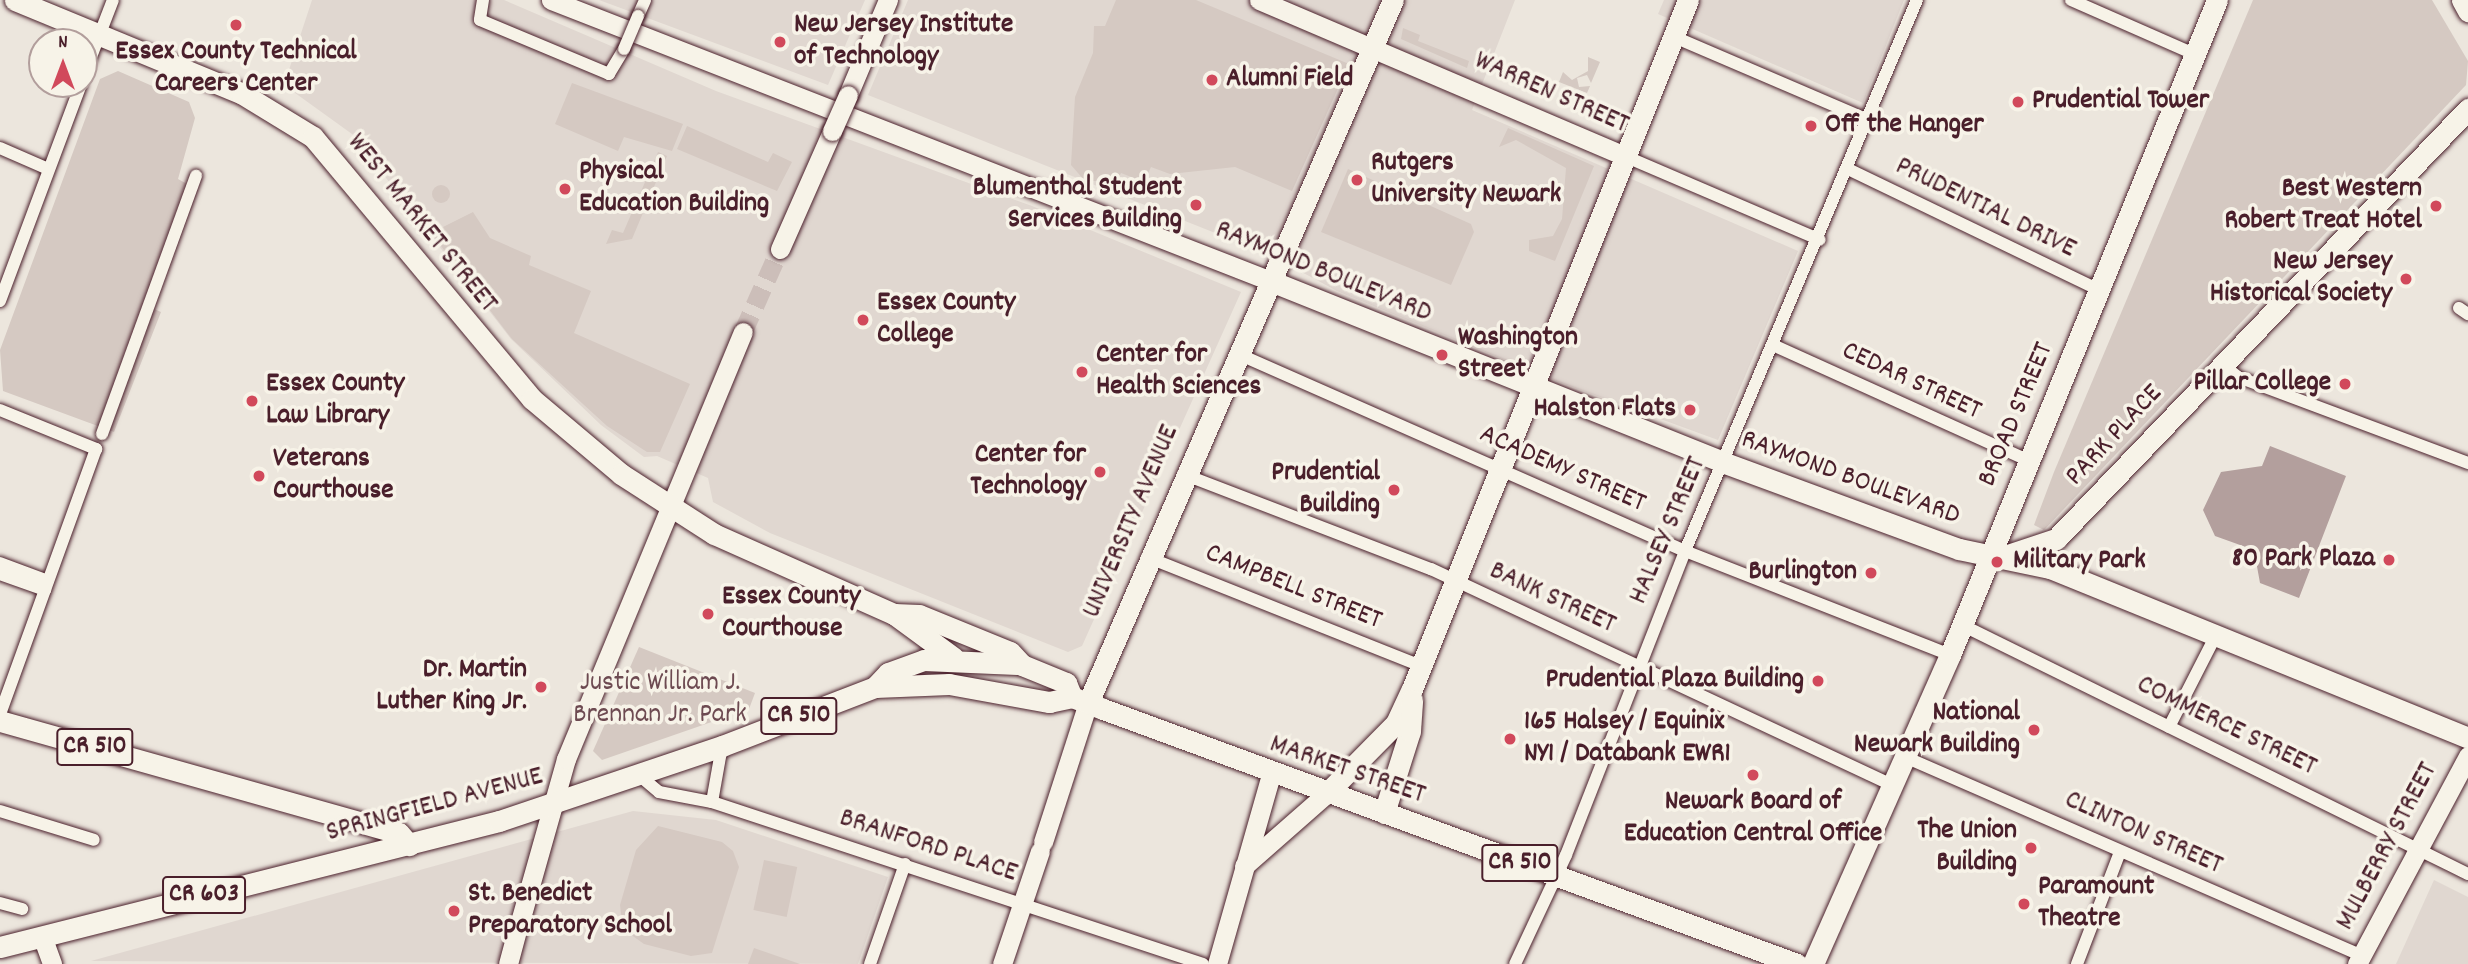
<!DOCTYPE html>
<html>
<head>
<meta charset="utf-8">
<style>
  body { margin:0 }
  #map { position:relative; width:2468px; height:964px; overflow:hidden; background:#ece6dd; font-family:Dekko,sans-serif }
  div>[style] { position:absolute }
  [style*='--x'] { left:calc(var(--x)*1px); top:calc(var(--y)*1px); width:calc(var(--w)*1px); rotate:calc(var(--a)*1deg) }
  .built>* { inset:0; background:#e0d7d0 }
  .green>* { inset:0; background:#d5c9c2; transform-origin:0 0 }
  .round { border-radius:50% }
  .water>* { inset:0; background:#b39f9d }
  .secondary-tunnel>* { height:19px; margin-top:-9.5px; transform-origin:0; background:repeating-linear-gradient(90deg,#ccbeb9 0 19px,transparent 0 29px) }
  .roads { filter:drop-shadow(0 0 2px #4a1f2b) drop-shadow(0 0 2px #4a1f2b) }
  .street>* { height:12px; margin:-6px; padding:0 6px; transform-origin:6px; border-radius:6px; background:#f7f3e8 }
  .secondary>* { height:19px; margin:-9.5px; padding:0 9.5px; transform-origin:9.5px; border-radius:9.5px; background:#f7f3e8 }
  .primary>* { height:21px; margin:-10.5px; padding:0 10.5px; transform-origin:10.5px; border-radius:10.5px; background:#f7f3e8 }
  .bridges { filter:drop-shadow(0 0 2px #4a1f2b) drop-shadow(0 0 2px #4a1f2b) }
  .street-bridge>* { height:12px; margin:-6px; padding:0 6px; transform-origin:6px; border-radius:6px; background:#f7f3e8 }
  .secondary-bridge>* { height:19px; margin:-9.5px; padding:0 9.5px; transform-origin:9.5px; border-radius:9.5px; background:#f7f3e8 }
  .dots>* { width:19px; height:19px; translate:-50% -50%; box-sizing:border-box; border:4px solid #f7f3e8; border-radius:50% }
  span { translate:-50% -50%; white-space:nowrap; text-align:center; line-height:1.15; -webkit-text-stroke:7px #f7f3e8; paint-order:stroke }
  .shield-label span { padding:2px 5px; background:#f7f3e8; border:2px solid; border-radius:5px; -webkit-text-stroke-width:0 }
  .shield-label { font-size:26px; color:#4a1f2b; font-weight:700 }
  .poi-label { font-size:28px; color:#4a1f2b; font-weight:700 }
  .left { translate:0 -50%; text-align:left }
  .right { translate:-100% -50%; text-align:right }
  .street-label { font-size:28px; color:#4a1f2b }
  .park-label { font-size:28px; color:#6d4a51 }
  .north { position:absolute; left:28px; top:28px; width:70px; height:70px; box-sizing:border-box; background:#f7f3e8; border:2px solid #b29e9c; border-radius:50%; rotate:0deg; font-size:19px; font-weight:700; line-height:28px; text-align:center; color:#4a1f2b }
  .north::after { content:''; display:block; margin:auto; width:24px; height:32px; background:#d1495b; clip-path:polygon(50% 0,100% 100%,50% 72%,0 100%) }
</style>
</head>
<body>
<div id="map">
  <div class="built">
    <i style="clip-path:polygon(312px 0,504px 0,716px 91px,1032px 206px,1241px 292px,1082px 646px,1068px 652px,770px 533px,713px 502px,708px 478px,657px 456px,644px 457px,601px 425px,511px 339px,352px 134px,284px 85px)"></i>
    <i style="clip-path:polygon(599px 0,865px 0,828px 85px)"></i>
    <i style="clip-path:polygon(908px 0,1515px 0,1472px 110px,1798px 251px,1718px 440px,1559px 382px,1337px 291px,1268px 254px,868px 95px)"></i>
    <i style="clip-path:polygon(1664px 0,1904px 0,1863px 103px,1658px 14px)"></i>
    <i style="clip-path:polygon(633px 811px,716px 820px,888px 877px,858px 964px,91px 961px)"></i>
    <i style="clip-path:polygon(2434px 880px,2468px 897px,2468px 964px,2396px 964px)"></i>
  </div>
  <div class="green">
    <i style="clip-path:polygon(1116px 0,1196px 0,1349px 64px,1292px 191px,1235px 167px,1170px 174px,1151px 167px,1144px 182px,1121px 173px,1117px 181px,1085px 181px,1071px 165px,1075px 97px,1093px 53px,1094px 26px,1105px 26px)"></i>
    <i style="clip-path:polygon(2253px 0,2432px 0,2468px 61px,2466px 85px,2044px 530px,2034px 525px,2054px 472px)"></i>
    <i style="clip-path:polygon(1403px 28px,1420px 35px,1418px 41px,1469px 61px,1467px 68px,1401px 39px)"></i>
    <i style="clip-path:polygon(1588px 57px,1600px 62px,1591px 83px,1587px 75px,1577px 78px,1579px 87px,1590px 86px,1587px 93px,1559px 82px,1563px 72px,1572px 80px,1588px 71px)"></i>
    <i style="clip-path:polygon(118px 71px,189px 102px,195px 118px,178px 179px,198px 190px,154px 309px,161px 312px,114px 432px,3px 391px,0 350px,100px 79px)"></i>
    <i style="clip-path:polygon(572px 83px,683px 124px,672px 151px,624px 137px,618px 151px,555px 124px)"></i>
    <i style="clip-path:polygon(687px 126px,768px 162px,773px 153px,792px 162px,777px 191px,677px 149px)"></i>
    <i style="clip-path:polygon(1508px 128px,1594px 166px,1555px 261px,1529px 251px,1529px 240px,1553px 236px,1562px 219px,1566px 168px,1516px 140px,1499px 147px)"></i>
    <i style="clip-path:polygon(658px 152px,667px 156px,632px 239px,606px 244px,612px 230px,623px 233px)"></i>
    <i style="clip-path:polygon(1348px 169px,1471px 224px,1474px 232px,1451px 285px,1321px 232px)"></i>
    <i class="round" style="left:432px;top:185px;width:18px;height:18px"></i>
    <i style="clip-path:polygon(473px 212px,490px 238px,531px 256px,529px 265px,591px 291px,574px 333px,690px 384px,660px 452px,647px 452px,607px 426px,512px 339px,431px 233px)"></i>
    <i style="clip-path:polygon(639px 647px,755px 693px,749px 709px,602px 760px,593px 751px)"></i>
    <i style="clip-path:polygon(658px 826px,722px 842px,733px 851px,739px 867px,712px 953px,691px 956px,644px 944px,623px 929px,620px 905px,636px 850px)"></i>
    <i style="left:764px;top:860px;width:34px;height:51px;rotate:12deg"></i>
    <i style="clip-path:polygon(754px 948px,800px 964px,748px 964px)"></i>
  </div>
  <div class="water">
    <i style="clip-path:polygon(2270px 446px,2346px 476px,2299px 598px,2260px 583px,2254px 550px,2215px 536px,2203px 510px,2221px 472px,2262px 466px)"></i>
  </div>
  <div class="secondary-tunnel">
    <i style="--x:743;--y:332;--w:91;--a:-66"></i>
  </div>
  <div class="roads">
    <div class="street">
      <i style="--x:483;--y:0;--w:20;--a:99"></i>
      <i style="--x:480;--y:20;--w:140;--a:22.7"></i>
      <i style="--x:609;--y:74;--w:29;--a:-59"></i>
      <i style="--x:2071;--y:0;--w:134;--a:23.7"></i>
      <i style="--x:638;--y:16;--w:17;--a:-66"></i>
      <i style="--x:1672;--y:36;--w:215;--a:23.2"></i>
      <i style="--x:84;--y:75;--w:80;--a:-68.9"></i>
      <i style="--x:0;--y:148;--w:52;--a:23.6"></i>
      <i style="--x:1622;--y:155;--w:215;--a:23.2"></i>
      <i style="--x:1850;--y:170;--w:276;--a:25.7"></i>
      <i style="--x:0;--y:301;--w:232;--a:-69.5"></i>
      <i style="--x:2459;--y:308;--w:11;--a:34"></i>
      <i style="--x:1775;--y:346;--w:277;--a:24.3"></i>
      <i style="--x:1236;--y:353;--w:491;--a:23.8"></i>
      <i style="--x:1685;--y:551;--w:285;--a:21.4"></i>
      <i style="--x:2223;--y:365;--w:19;--a:39"></i>
      <i style="--x:2238;--y:377;--w:246;--a:20.5"></i>
      <i style="--x:0;--y:410;--w:104;--a:22.1"></i>
      <i style="--x:96;--y:449;--w:282;--a:109.9"></i>
      <i style="--x:102;--y:434;--w:275;--a:-70"></i>
      <i style="--x:1183;--y:474;--w:266;--a:21"></i>
      <i style="--x:1431;--y:569;--w:509;--a:25.11"></i>
      <i style="--x:1147;--y:557;--w:295;--a:21.7"></i>
      <i style="--x:0;--y:563;--w:51;--a:20.6"></i>
      <i style="--x:0;--y:574;--w:48;--a:19.6"></i>
      <i style="--x:1962;--y:625;--w:564;--a:26.2"></i>
      <i style="--x:2169;--y:727;--w:101;--a:-62.9"></i>
      <i style="--x:1905;--y:757;--w:497;--a:23.5"></i>
      <i style="--x:640;--y:776;--w:25;--a:40"></i>
      <i style="--x:659;--y:792;--w:54;--a:10.7"></i>
      <i style="--x:712;--y:802;--w:517;--a:18.26"></i>
      <i style="--x:712;--y:802;--w:57;--a:-79.9"></i>
      <i style="--x:0;--y:811;--w:98;--a:17.1"></i>
      <i style="--x:0;--y:903;--w:23;--a:15"></i>
      <i style="--x:870;--y:964;--w:106;--a:-70.7"></i>
      <i style="--x:1515;--y:964;--w:120;--a:-64.9"></i>
      <i style="--x:1566;--y:855;--w:326;--a:-68.6"></i>
      <i style="--x:1685;--y:551;--w:598;--a:-67.17"></i>
      <i style="--x:2077;--y:964;--w:120;--a:-69"></i>
    </div>
    <div class="secondary">
      <i style="--x:551;--y:0;--w:775;--a:21.33"></i>
      <i style="--x:1259;--y:0;--w:395;--a:23.1"></i>
      <i style="--x:848;--y:95;--w:103;--a:-67.2"></i>
      <i style="--x:780;--y:249;--w:129;--a:-66.2"></i>
      <i style="--x:1043;--y:842;--w:146;--a:-72.1"></i>
      <i style="--x:1244;--y:866;--w:109;--a:-41.3"></i>
      <i style="--x:519;--y:925;--w:173;--a:-74.2"></i>
      <i style="--x:566;--y:759;--w:462;--a:-67.5"></i>
      <i style="--x:42;--y:936;--w:30;--a:70"></i>
      <i style="--x:508;--y:964;--w:34;--a:-75"></i>
      <i style="--x:1002;--y:964;--w:119;--a:-71.4"></i>
      <i style="--x:1217;--y:964;--w:198;--a:-74.1"></i>
      <i style="--x:2357;--y:964;--w:236;--a:-61.9"></i>
    </div>
    <div class="primary">
      <i style="--x:15;--y:0;--w:244;--a:22.4"></i>
      <i style="--x:241;--y:93;--w:84;--a:31.4"></i>
      <i style="--x:313;--y:137;--w:341;--a:50.1"></i>
      <i style="--x:532;--y:399;--w:116;--a:40.1"></i>
      <i style="--x:621;--y:474;--w:111;--a:32.8"></i>
      <i style="--x:714;--y:534;--w:197;--a:24"></i>
      <i style="--x:894;--y:614;--w:25;--a:2"></i>
      <i style="--x:919;--y:615;--w:98;--a:22.1"></i>
      <i style="--x:1010;--y:652;--w:18;--a:47"></i>
      <i style="--x:1022;--y:665;--w:48;--a:22.2"></i>
      <i style="--x:1066;--y:683;--w:15;--a:67"></i>
      <i style="--x:1072;--y:697;--w:33;--a:21"></i>
      <i style="--x:1103;--y:709;--w:739;--a:20.18"></i>
      <i style="--x:2462;--y:0;--w:13;--a:61"></i>
      <i style="--x:1273;--y:282;--w:487;--a:21.8"></i>
      <i style="--x:1725;--y:463;--w:249;--a:20.2"></i>
      <i style="--x:1959;--y:549;--w:93;--a:11.8"></i>
      <i style="--x:2050;--y:568;--w:451;--a:22.1"></i>
      <i style="--x:2008;--y:555;--w:51;--a:-18.4"></i>
      <i style="--x:2056;--y:539;--w:596;--a:-46.22"></i>
      <i style="--x:894;--y:614;--w:74;--a:36.3"></i>
      <i style="--x:875;--y:687;--w:74;--a:-2.3"></i>
      <i style="--x:949;--y:684;--w:102;--a:10.2"></i>
      <i style="--x:1049;--y:702;--w:24;--a:-12"></i>
      <i style="--x:1088;--y:703;--w:766;--a:-66.55"></i>
      <i style="--x:0;--y:721;--w:414;--a:15.7"></i>
      <i style="--x:399;--y:833;--w:16;--a:50"></i>
      <i style="--x:1326;--y:794;--w:100;--a:-45.4"></i>
      <i style="--x:1396;--y:723;--w:38;--a:-65"></i>
      <i style="--x:1412;--y:689;--w:742;--a:-68.17"></i>
      <i style="--x:1384;--y:813;--w:86;--a:-72.4"></i>
      <i style="--x:1410;--y:731;--w:31;--a:-86"></i>
      <i style="--x:0;--y:947;--w:515;--a:-14.17"></i>
      <i style="--x:499;--y:821;--w:235;--a:-18.6"></i>
      <i style="--x:722;--y:746;--w:164;--a:-21.1"></i>
      <i style="--x:875;--y:687;--w:19;--a:-47"></i>
      <i style="--x:888;--y:673;--w:38;--a:-20"></i>
      <i style="--x:924;--y:660;--w:93;--a:2.5"></i>
      <i style="--x:1813;--y:964;--w:338;--a:-66.1"></i>
      <i style="--x:1950;--y:655;--w:707;--a:-67.82"></i>
    </div>
  </div>
  <div class="bridges">
    <div class="street-bridge">
      <i style="--x:624;--y:49;--w:36;--a:-67"></i>
    </div>
    <div class="secondary-bridge">
      <i style="--x:832;--y:131;--w:39;--a:-66"></i>
    </div>
  </div>
  <div class="dots">
    <i style="left:236px;top:25px;background:#d1495b"></i>
    <i style="left:780px;top:42px;background:#d1495b"></i>
    <i style="left:1212px;top:80px;background:#d1495b"></i>
    <i style="left:2018px;top:102px;background:#d1495b"></i>
    <i style="left:1811px;top:126px;background:#d1495b"></i>
    <i style="left:1357px;top:180px;background:#d1495b"></i>
    <i style="left:565px;top:189px;background:#d1495b"></i>
    <i style="left:1196px;top:205px;background:#d1495b"></i>
    <i style="left:2436px;top:206px;background:#d1495b"></i>
    <i style="left:2406px;top:279px;background:#d1495b"></i>
    <i style="left:863px;top:320px;background:#d1495b"></i>
    <i style="left:1442px;top:355px;background:#d1495b"></i>
    <i style="left:1082px;top:372px;background:#d1495b"></i>
    <i style="left:2345px;top:384px;background:#d1495b"></i>
    <i style="left:252px;top:401px;background:#d1495b"></i>
    <i style="left:1690px;top:410px;background:#d1495b"></i>
    <i style="left:1100px;top:472px;background:#d1495b"></i>
    <i style="left:259px;top:476px;background:#d1495b"></i>
    <i style="left:1394px;top:490px;background:#d1495b"></i>
    <i style="left:2389px;top:560px;background:#d1495b"></i>
    <i style="left:1997px;top:562px;background:#d1495b"></i>
    <i style="left:1871px;top:573px;background:#d1495b"></i>
    <i style="left:708px;top:614px;background:#d1495b"></i>
    <i style="left:1818px;top:681px;background:#d1495b"></i>
    <i style="left:541px;top:687px;background:#d1495b"></i>
    <i style="left:2034px;top:730px;background:#d1495b"></i>
    <i style="left:1510px;top:739px;background:#d1495b"></i>
    <i style="left:1753px;top:775px;background:#d1495b"></i>
    <i style="left:2031px;top:848px;background:#d1495b"></i>
    <i style="left:2024px;top:904px;background:#d1495b"></i>
    <i style="left:454px;top:911px;background:#d1495b"></i>
  </div>
  <div class="shield-label">
    <span style="left:799px;top:716px">CR 510</span>
    <span style="left:95px;top:747px">CR 510</span>
    <span style="left:1520px;top:863px">CR 510</span>
    <span style="left:204px;top:895px">CR 603</span>
  </div>
  <div class="poi-label">
    <span class="left" style="left:794px;top:42px">New Jersey Institute<br>of Technology</span>
    <span style="left:236px;top:69px">Essex County Technical<br>Careers Center</span>
    <span class="left" style="left:1226px;top:80px">Alumni Field</span>
    <span class="left" style="left:2032px;top:102px">Prudential Tower</span>
    <span class="left" style="left:1825px;top:126px">Off the Hanger</span>
    <span class="left" style="left:1371px;top:180px">Rutgers<br>University Newark</span>
    <span class="left" style="left:579px;top:189px">Physical<br>Education Building</span>
    <span class="right" style="left:1182px;top:205px">Blumenthal Student<br>Services Building</span>
    <span class="right" style="left:2422px;top:206px">Best Western<br>Robert Treat Hotel</span>
    <span class="right" style="left:2392px;top:279px">New Jersey<br>Historical Society</span>
    <span class="left" style="left:877px;top:320px">Essex County<br>College</span>
    <span class="left" style="left:1458px;top:355px">Washington<br>Street</span>
    <span class="left" style="left:1096px;top:372px">Center for<br>Health Sciences</span>
    <span class="right" style="left:2331px;top:384px">Pillar College</span>
    <span class="left" style="left:266px;top:401px">Essex County<br>Law Library</span>
    <span class="right" style="left:1676px;top:410px">Halston Flats</span>
    <span class="right" style="left:1086px;top:472px">Center for<br>Technology</span>
    <span class="left" style="left:273px;top:476px">Veterans<br>Courthouse</span>
    <span class="right" style="left:1380px;top:490px">Prudential<br>Building</span>
    <span class="right" style="left:2375px;top:560px">80 Park Plaza</span>
    <span class="left" style="left:2013px;top:562px">Military Park</span>
    <span class="right" style="left:1857px;top:573px">Burlington</span>
    <span class="left" style="left:722px;top:614px">Essex County<br>Courthouse</span>
    <span class="right" style="left:527px;top:687px">Dr. Martin<br>Luther King Jr.</span>
    <span class="right" style="left:1804px;top:681px">Prudential Plaza Building</span>
    <span class="right" style="left:2020px;top:730px">National<br>Newark Building</span>
    <span class="left" style="left:1524px;top:739px">165 Halsey / Equinix<br>NY1 / Databank EWR1</span>
    <span style="left:1753px;top:819px">Newark Board of<br>Education Central Office</span>
    <span class="right" style="left:2017px;top:848px">The Union<br>Building</span>
    <span class="left" style="left:2038px;top:904px">Paramount<br>Theatre</span>
    <span class="left" style="left:468px;top:911px">St. Benedict<br>Preparatory School</span>
  </div>
  <div class="street-label">
    <span style="left:1551px;top:94px;rotate:24deg">WARREN STREET</span>
    <span style="left:1985px;top:209px;rotate:26deg">PRUDENTIAL DRIVE</span>
    <span style="left:421px;top:224px;rotate:51deg">WEST MARKET STREET</span>
    <span style="left:1323px;top:273px;rotate:22deg">RAYMOND BOULEVARD</span>
    <span style="left:1911px;top:382px;rotate:25deg">CEDAR STREET</span>
    <span style="left:2017px;top:415px;rotate:-67deg">BROAD STREET</span>
    <span style="left:2115px;top:436px;rotate:-47deg">PARK PLACE</span>
    <span style="left:1562px;top:470px;rotate:24deg">ACADEMY STREET</span>
    <span style="left:1850px;top:479px;rotate:20deg">RAYMOND BOULEVARD</span>
    <span style="left:1132px;top:522px;rotate:-67deg">UNIVERSITY AVENUE</span>
    <span style="left:1669px;top:531px;rotate:-67deg">HALSEY STREET</span>
    <span style="left:1293px;top:588px;rotate:22deg">CAMPBELL STREET</span>
    <span style="left:1552px;top:599px;rotate:25deg">BANK STREET</span>
    <span style="left:2226px;top:727px;rotate:26deg">COMMERCE STREET</span>
    <span style="left:1347px;top:771px;rotate:19deg">MARKET STREET</span>
    <span style="left:435px;top:806px;rotate:-15deg">SPRINGFIELD AVENUE</span>
    <span style="left:2143px;top:834px;rotate:24deg">CLINTON STREET</span>
    <span style="left:928px;top:847px;rotate:18deg">BRANFORD PLACE</span>
    <span style="left:2388px;top:847px;rotate:-62deg">MULBERRY STREET</span>
  </div>
  <div class="park-label">
    <span style="left:660px;top:700px">Justic William J.<br>Brennan Jr. Park</span>
  </div>
  <div class="north">N</div>
</div>
</body>
</html>
